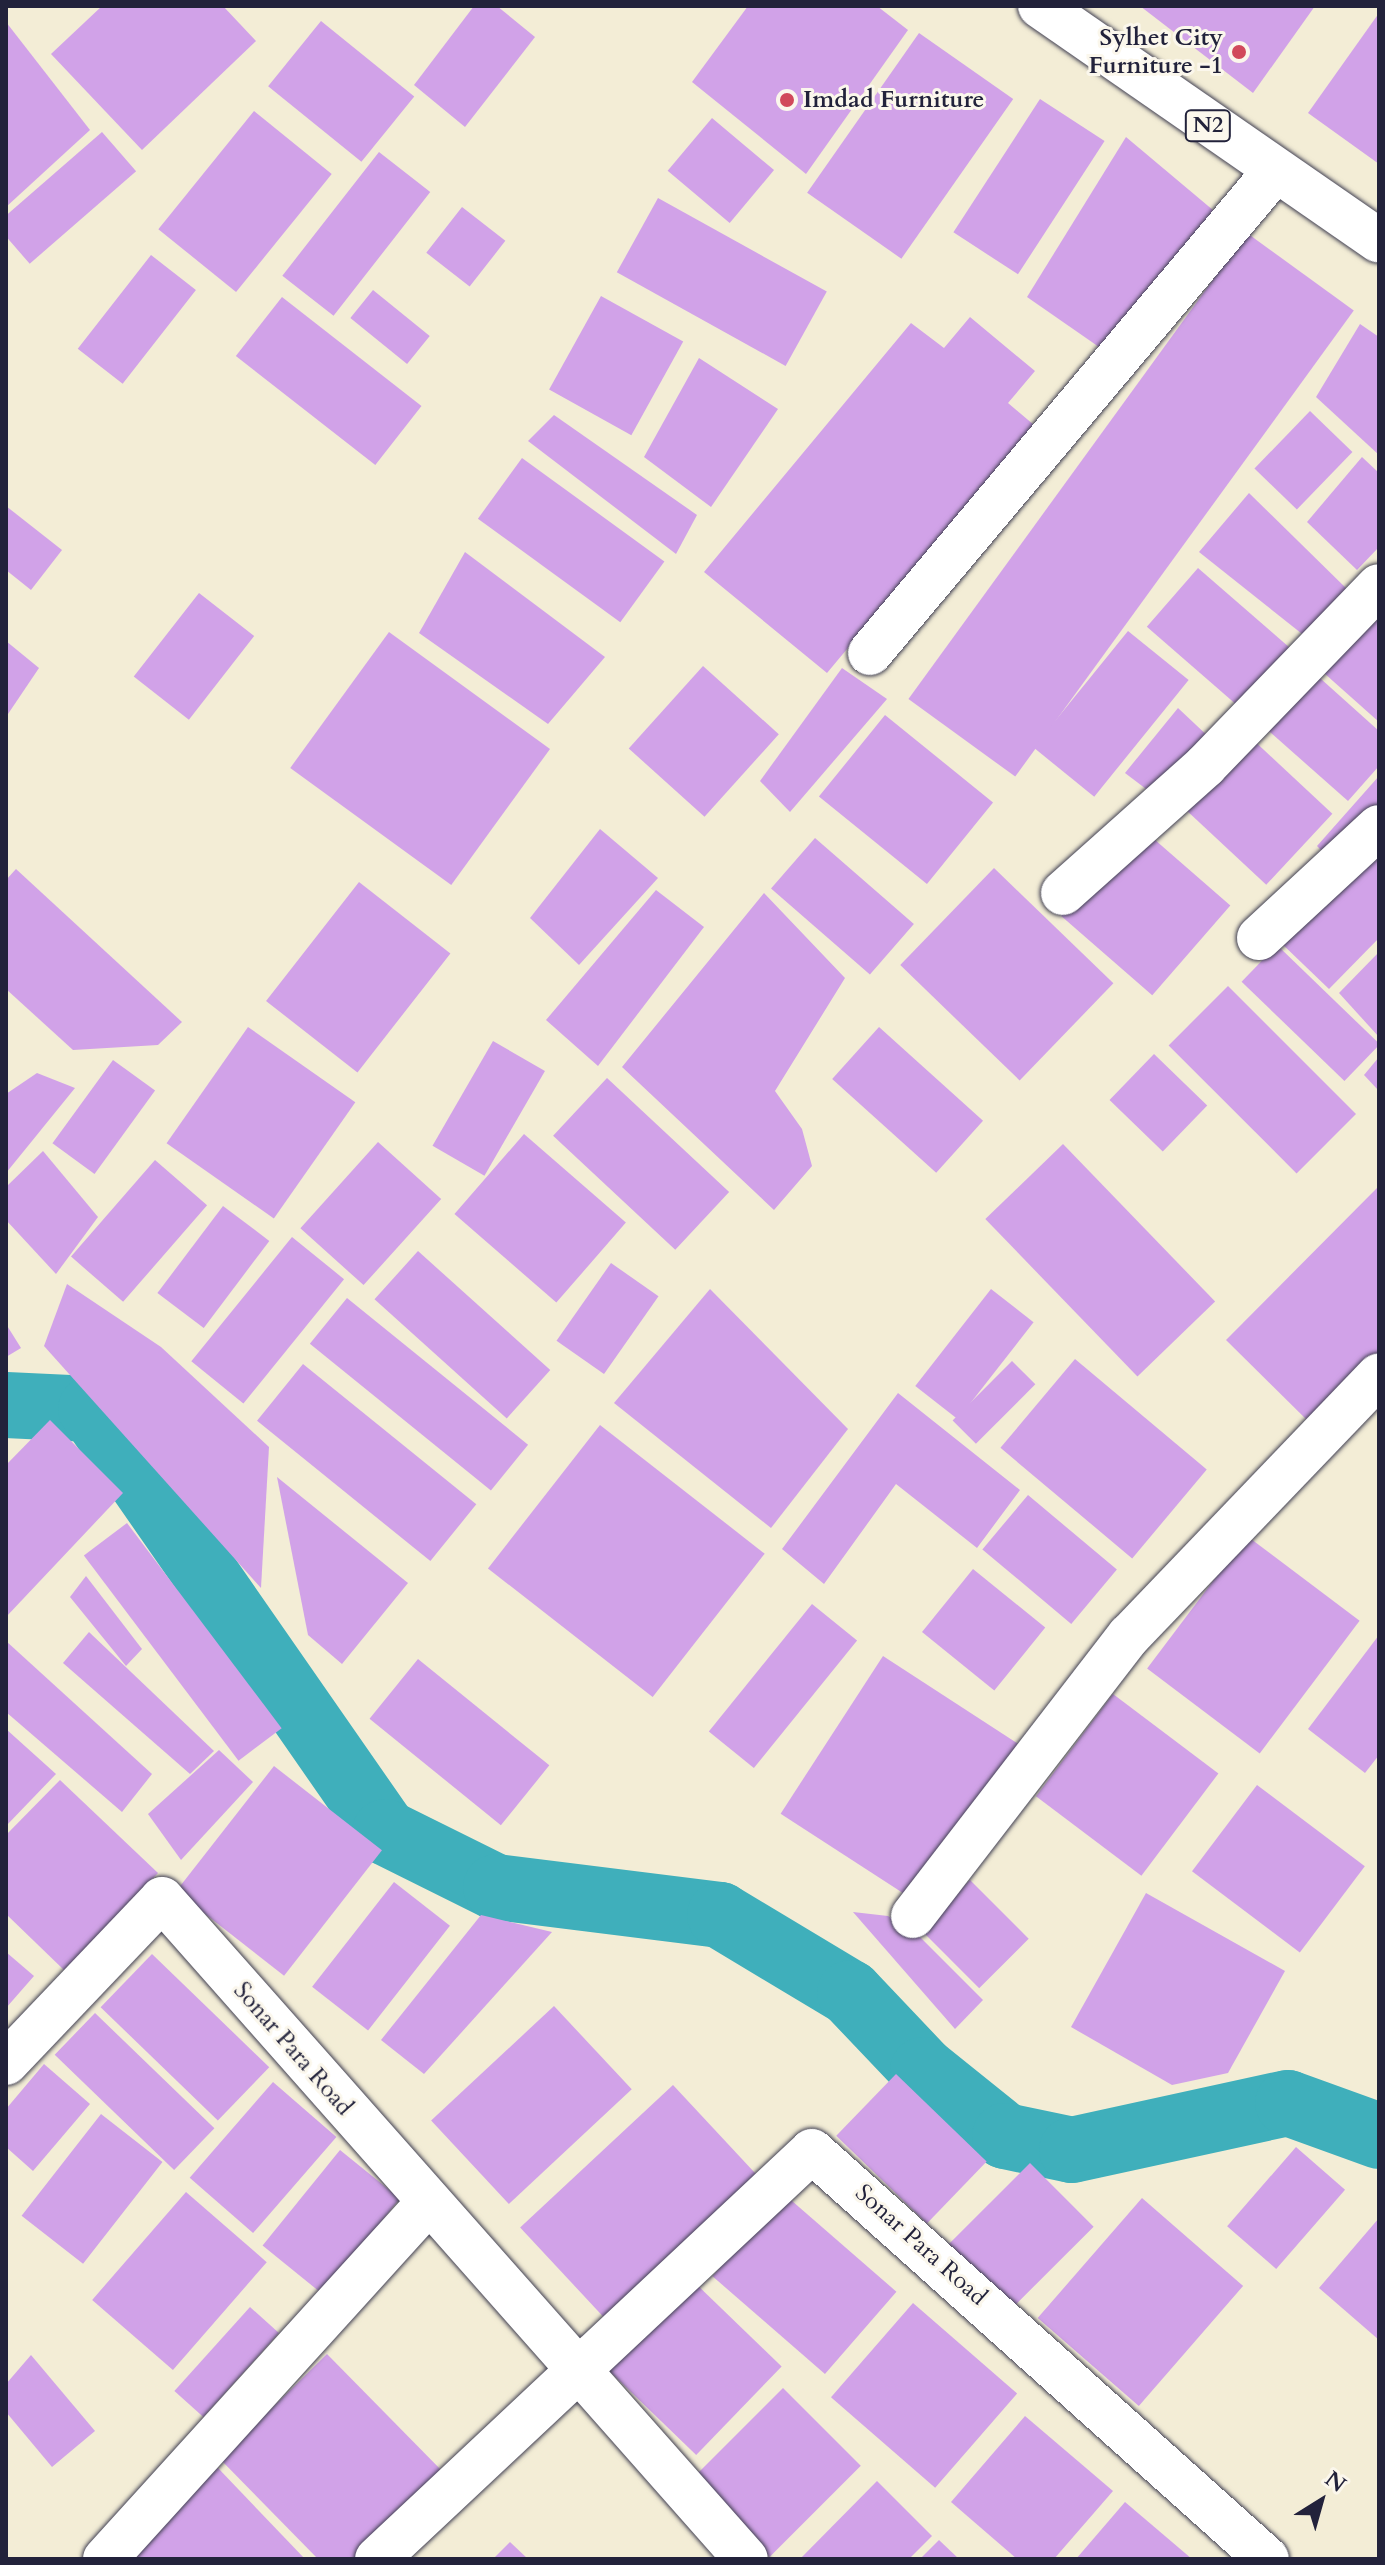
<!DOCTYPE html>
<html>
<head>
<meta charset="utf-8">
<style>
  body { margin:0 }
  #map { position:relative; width:1385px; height:2565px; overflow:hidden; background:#f3edd6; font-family:Cardo,serif }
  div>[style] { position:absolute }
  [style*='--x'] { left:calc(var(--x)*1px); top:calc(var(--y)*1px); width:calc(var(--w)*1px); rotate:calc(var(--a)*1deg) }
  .canal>* { height:66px; margin:-33px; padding:0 33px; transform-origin:33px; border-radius:33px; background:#3fafbb }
  .building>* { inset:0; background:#d1a2e8; transform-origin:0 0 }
  .roads { filter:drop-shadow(0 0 2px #414052) drop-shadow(0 0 2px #414052) }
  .minor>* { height:44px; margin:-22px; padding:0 22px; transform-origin:22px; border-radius:22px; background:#fff }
  .highway>* { height:44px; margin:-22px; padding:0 22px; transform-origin:22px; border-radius:22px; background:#fff }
  .dots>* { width:22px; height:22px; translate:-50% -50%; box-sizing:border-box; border:4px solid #fbf7ec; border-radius:50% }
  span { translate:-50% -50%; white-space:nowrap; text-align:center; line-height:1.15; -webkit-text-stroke:6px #fbf7ec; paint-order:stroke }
  .shield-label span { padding:2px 6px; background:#fbf7ec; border:2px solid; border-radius:6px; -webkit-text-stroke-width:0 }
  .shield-label { font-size:22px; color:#22223b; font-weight:700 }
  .poi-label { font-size:24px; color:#22223b; font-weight:700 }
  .right { translate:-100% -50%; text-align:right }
  .left { translate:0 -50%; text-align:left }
  .street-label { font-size:24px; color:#22223b }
  .frame { position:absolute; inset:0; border:8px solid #22223b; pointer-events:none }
  .north { position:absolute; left:1281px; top:2461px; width:80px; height:80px; -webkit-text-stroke:6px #fbf7ec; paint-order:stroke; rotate:37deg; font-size:22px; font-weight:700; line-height:32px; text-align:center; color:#22223b }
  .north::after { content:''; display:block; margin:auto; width:28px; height:36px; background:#22223b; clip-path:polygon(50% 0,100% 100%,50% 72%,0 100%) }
</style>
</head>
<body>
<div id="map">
  <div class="canal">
    <i style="--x:6;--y:1405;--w:85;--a:2.7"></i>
    <i style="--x:91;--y:1409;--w:515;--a:55.2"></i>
    <i style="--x:385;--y:1832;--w:124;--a:26.4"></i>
    <i style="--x:496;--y:1887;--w:226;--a:7.1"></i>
    <i style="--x:720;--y:1915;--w:152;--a:31"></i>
    <i style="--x:850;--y:1993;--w:106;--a:46.5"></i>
    <i style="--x:923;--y:2070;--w:105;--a:38.8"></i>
    <i style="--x:1005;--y:2136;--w:68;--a:11.8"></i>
    <i style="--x:1072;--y:2150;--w:221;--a:-12.3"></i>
    <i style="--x:1288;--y:2103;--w:97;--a:19.9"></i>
  </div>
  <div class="building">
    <i style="clip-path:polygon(102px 6px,223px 6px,256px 41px,142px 150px,51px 54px)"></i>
    <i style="clip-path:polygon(474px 6px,497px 6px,535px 37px,465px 127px,414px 85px)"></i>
    <i style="clip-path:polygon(748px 6px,877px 6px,908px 30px,806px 174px,692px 82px)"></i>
    <i style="clip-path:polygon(1140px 6px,1315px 6px,1253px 93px)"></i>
    <i style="clip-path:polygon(1379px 13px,1379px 164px,1308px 113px)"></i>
    <i style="left:321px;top:21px;width:120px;height:84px;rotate:39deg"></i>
    <i style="clip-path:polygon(6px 22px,90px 130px,6px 207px)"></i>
    <i style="left:919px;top:33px;width:115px;height:195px;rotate:35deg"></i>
    <i style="left:1040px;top:99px;width:77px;height:159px;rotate:33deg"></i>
    <i style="left:254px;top:111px;width:100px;height:152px;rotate:39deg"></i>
    <i style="left:712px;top:118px;width:81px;height:69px;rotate:40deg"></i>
    <i style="left:102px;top:132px;width:52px;height:141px;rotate:49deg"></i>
    <i style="clip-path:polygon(1126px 137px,1226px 221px,1112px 356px,1027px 297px)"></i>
    <i style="left:379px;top:152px;width:65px;height:157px;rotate:38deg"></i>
    <i style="left:658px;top:198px;width:193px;height:85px;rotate:29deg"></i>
    <i style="left:462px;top:207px;width:55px;height:58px;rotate:38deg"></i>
    <i style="left:1247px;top:233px;width:132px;height:576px;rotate:36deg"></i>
    <i style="left:151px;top:255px;width:57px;height:119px;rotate:38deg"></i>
    <i style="left:373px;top:290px;width:73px;height:36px;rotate:39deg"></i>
    <i style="left:601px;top:296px;width:94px;height:107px;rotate:29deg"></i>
    <i style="left:282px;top:297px;width:177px;height:75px;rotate:38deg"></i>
    <i style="clip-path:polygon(970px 317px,1035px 371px,1008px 403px,1034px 425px,827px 673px,704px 572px,911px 323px,944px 348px)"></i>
    <i style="clip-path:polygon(1360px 324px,1379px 337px,1379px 455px,1316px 397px)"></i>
    <i style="clip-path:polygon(699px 358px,778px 409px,711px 507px,644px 457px)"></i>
    <i style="left:1310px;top:411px;width:59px;height:80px;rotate:44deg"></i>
    <i style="clip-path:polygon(554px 415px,697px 515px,676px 554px,528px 441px)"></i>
    <i style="clip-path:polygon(1362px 457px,1379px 473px,1379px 547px,1357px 570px,1307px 522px)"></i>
    <i style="left:522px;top:458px;width:176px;height:75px;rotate:36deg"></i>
    <i style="clip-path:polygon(1249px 493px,1351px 593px,1311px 641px,1199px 552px)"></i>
    <i style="clip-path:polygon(6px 506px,62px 550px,31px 590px,6px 570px)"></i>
    <i style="clip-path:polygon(465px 552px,605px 657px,548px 724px,419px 633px)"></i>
    <i style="left:1198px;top:568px;width:128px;height:78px;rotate:41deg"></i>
    <i style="left:199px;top:593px;width:70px;height:106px;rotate:38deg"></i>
    <i style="clip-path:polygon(1379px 599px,1379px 722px,1315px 665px)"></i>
    <i style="left:1128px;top:631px;width:78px;height:150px;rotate:39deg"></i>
    <i style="left:389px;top:632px;width:199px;height:168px;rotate:36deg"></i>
    <i style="clip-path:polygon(6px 641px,39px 668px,8px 714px,6px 712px)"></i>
    <i style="left:703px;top:666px;width:102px;height:111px;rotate:42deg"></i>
    <i style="clip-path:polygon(842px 668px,887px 699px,790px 812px,760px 781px)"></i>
    <i style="clip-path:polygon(1311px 670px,1379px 731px,1379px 766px,1348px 801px,1262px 725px)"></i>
    <i style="clip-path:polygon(1178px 708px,1212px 740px,1154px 795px,1125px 773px)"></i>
    <i style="left:885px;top:715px;width:139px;height:105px;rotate:39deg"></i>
    <i style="left:1249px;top:736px;width:114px;height:97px;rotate:43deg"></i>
    <i style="clip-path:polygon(1379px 776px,1379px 818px,1332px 861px,1317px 846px)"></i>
    <i style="left:1139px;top:826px;width:121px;height:119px;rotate:41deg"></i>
    <i style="clip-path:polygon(600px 829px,658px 878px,579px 965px,530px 918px)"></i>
    <i style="left:815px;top:838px;width:131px;height:67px;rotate:41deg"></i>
    <i style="clip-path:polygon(1379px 840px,1379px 938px,1329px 989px,1279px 941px)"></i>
    <i style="left:994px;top:868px;width:166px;height:135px;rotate:44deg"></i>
    <i style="clip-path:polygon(16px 869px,182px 1022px,158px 1045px,73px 1050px,6px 989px,6px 880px)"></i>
    <i style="left:359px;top:882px;width:116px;height:151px;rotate:38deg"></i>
    <i style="clip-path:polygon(656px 890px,704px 927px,598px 1066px,546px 1020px)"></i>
    <i style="clip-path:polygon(764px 893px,845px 978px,775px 1091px,802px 1129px,812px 1166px,774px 1210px,622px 1067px)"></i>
    <i style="left:1277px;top:945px;width:143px;height:51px;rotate:44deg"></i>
    <i style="clip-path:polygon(1379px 952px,1379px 1037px,1339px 993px)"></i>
    <i style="left:1228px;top:986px;width:181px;height:84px;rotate:45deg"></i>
    <i style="left:248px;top:1027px;width:131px;height:142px;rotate:35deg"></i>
    <i style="left:879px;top:1027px;width:140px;height:70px;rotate:42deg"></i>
    <i style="left:493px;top:1041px;width:60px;height:121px;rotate:30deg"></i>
    <i style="left:1154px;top:1054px;width:74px;height:64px;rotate:44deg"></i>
    <i style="clip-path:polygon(1379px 1057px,1379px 1091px,1364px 1075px)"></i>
    <i style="left:113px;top:1060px;width:52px;height:103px;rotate:36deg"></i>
    <i style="clip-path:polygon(37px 1073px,75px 1088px,6px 1173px,6px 1094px)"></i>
    <i style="left:607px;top:1078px;width:167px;height:79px;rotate:43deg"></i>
    <i style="left:524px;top:1134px;width:135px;height:106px;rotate:41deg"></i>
    <i style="left:378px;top:1142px;width:85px;height:116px;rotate:42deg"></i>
    <i style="left:1063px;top:1144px;width:219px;height:108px;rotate:46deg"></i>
    <i style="clip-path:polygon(43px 1151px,98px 1217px,56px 1274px,6px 1220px,6px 1187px)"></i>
    <i style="left:155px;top:1160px;width:69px;height:128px;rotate:41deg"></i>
    <i style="clip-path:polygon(1379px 1186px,1379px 1356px,1312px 1425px,1226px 1340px)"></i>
    <i style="left:223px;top:1206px;width:58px;height:109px;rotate:37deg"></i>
    <i style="left:292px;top:1237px;width:67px;height:160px;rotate:39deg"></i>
    <i style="left:418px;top:1251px;width:178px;height:65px;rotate:42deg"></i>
    <i style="left:611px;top:1263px;width:58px;height:95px;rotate:35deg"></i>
    <i style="clip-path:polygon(67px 1284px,161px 1347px,269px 1447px,261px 1588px,44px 1346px)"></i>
    <i style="clip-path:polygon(710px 1289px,848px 1429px,771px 1528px,614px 1403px)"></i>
    <i style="left:991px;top:1289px;width:54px;height:123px;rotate:38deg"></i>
    <i style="left:347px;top:1298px;width:233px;height:59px;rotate:39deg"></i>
    <i style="clip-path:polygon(6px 1324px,21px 1348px,6px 1357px)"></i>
    <i style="left:1075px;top:1359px;width:172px;height:116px;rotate:40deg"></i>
    <i style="left:1012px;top:1361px;width:33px;height:84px;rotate:45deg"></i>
    <i style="left:303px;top:1364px;width:223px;height:73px;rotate:39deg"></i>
    <i style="clip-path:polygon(898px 1393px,1020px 1490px,977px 1548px,896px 1484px,824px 1584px,782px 1549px)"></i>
    <i style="clip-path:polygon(50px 1420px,123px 1493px,6px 1617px,6px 1465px)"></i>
    <i style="left:600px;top:1425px;width:209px;height:182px;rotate:38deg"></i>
    <i style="clip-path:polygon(277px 1477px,408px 1583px,342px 1664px,308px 1635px)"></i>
    <i style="left:1028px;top:1495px;width:116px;height:71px;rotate:40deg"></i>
    <i style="left:127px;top:1523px;width:257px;height:54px;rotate:53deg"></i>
    <i style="left:1247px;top:1536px;width:141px;height:166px;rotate:37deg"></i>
    <i style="left:973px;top:1569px;width:93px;height:81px;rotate:39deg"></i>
    <i style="clip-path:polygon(86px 1576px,142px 1649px,126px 1666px,70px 1597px)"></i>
    <i style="left:812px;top:1604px;width:58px;height:164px;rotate:39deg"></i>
    <i style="clip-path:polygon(89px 1632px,214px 1751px,190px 1774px,63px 1663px)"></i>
    <i style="clip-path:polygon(1379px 1635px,1379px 1755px,1365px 1773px,1308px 1729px)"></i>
    <i style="clip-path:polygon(6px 1641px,152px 1774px,122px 1812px,6px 1712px)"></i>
    <i style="left:883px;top:1656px;width:167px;height:188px;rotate:33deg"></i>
    <i style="left:418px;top:1659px;width:169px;height:77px;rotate:39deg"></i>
    <i style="left:1113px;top:1694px;width:132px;height:128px;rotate:37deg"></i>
    <i style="clip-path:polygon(6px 1729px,56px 1774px,6px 1826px)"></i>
    <i style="clip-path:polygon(219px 1750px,253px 1782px,181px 1860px,148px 1814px)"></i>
    <i style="left:274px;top:1766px;width:137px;height:159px;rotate:38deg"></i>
    <i style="clip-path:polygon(60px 1780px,158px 1873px,65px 1971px,6px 1914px,6px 1835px)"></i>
    <i style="left:1257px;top:1785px;width:135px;height:108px;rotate:37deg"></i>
    <i style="left:970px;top:1880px;width:83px;height:70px;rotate:45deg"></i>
    <i style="left:394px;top:1882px;width:71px;height:133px;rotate:38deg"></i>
    <i style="clip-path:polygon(1146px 1893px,1285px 1971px,1228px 2073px,1172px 2085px,1071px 2027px)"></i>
    <i style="clip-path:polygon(853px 1912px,888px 1916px,917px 1934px,983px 2000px,955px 2029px)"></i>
    <i style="clip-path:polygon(481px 1915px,552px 1932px,424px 2074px,381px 2040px)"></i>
    <i style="clip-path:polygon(6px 1952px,34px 1976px,6px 2008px)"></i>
    <i style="left:152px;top:1954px;width:163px;height:74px;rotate:44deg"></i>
    <i style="left:554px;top:2006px;width:114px;height:168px;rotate:47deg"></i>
    <i style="left:95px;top:2013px;width:166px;height:58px;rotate:44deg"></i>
    <i style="clip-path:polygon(44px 2064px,90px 2104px,33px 2171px,6px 2147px,6px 2109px)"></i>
    <i style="left:896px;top:2074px;width:126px;height:86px;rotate:44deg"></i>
    <i style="left:273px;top:2082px;width:84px;height:127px;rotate:41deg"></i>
    <i style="left:673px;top:2085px;width:126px;height:209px;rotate:47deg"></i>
    <i style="left:101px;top:2114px;width:78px;height:129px;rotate:38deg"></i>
    <i style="left:1296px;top:2147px;width:65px;height:105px;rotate:41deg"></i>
    <i style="left:340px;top:2150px;width:77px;height:123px;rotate:39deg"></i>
    <i style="left:1030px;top:2163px;width:90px;height:115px;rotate:45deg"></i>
    <i style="left:186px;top:2192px;width:107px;height:143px;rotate:41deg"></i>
    <i style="left:784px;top:2194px;width:149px;height:109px;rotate:41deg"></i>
    <i style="left:1142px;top:2198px;width:134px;height:159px;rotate:41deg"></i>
    <i style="clip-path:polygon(1379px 2218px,1379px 2340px,1319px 2288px)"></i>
    <i style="left:691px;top:2279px;width:126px;height:123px;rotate:44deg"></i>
    <i style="left:913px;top:2303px;width:138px;height:125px;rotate:41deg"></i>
    <i style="left:250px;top:2307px;width:39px;height:113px;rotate:42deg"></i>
    <i style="clip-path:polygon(327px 2354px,447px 2476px,363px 2559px,318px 2559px,220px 2459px)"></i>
    <i style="clip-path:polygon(31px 2355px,95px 2431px,52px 2467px,6px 2412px,6px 2384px)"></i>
    <i style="left:783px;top:2388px;width:110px;height:129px;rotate:45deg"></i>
    <i style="clip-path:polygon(1025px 2416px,1113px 2491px,1054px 2559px,1017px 2559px,951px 2502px)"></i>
    <i style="clip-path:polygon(218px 2468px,305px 2559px,123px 2559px)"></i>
    <i style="clip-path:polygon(877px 2481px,932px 2536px,909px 2559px,800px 2559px)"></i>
    <i style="clip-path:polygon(1125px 2502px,1192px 2559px,1076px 2559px)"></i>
    <i style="clip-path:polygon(939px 2540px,959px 2559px,920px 2559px)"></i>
    <i style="clip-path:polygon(510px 2542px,528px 2559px,493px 2559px)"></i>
  </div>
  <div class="roads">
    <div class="minor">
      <i style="--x:870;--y:653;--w:630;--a:-49.96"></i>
      <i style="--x:1063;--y:893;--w:191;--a:-41.8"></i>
      <i style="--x:1205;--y:766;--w:250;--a:-46"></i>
      <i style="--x:1259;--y:938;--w:163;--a:-42.8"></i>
      <i style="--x:913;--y:1916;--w:354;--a:-52.4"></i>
      <i style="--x:1129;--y:1636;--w:361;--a:-46.2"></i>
      <i style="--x:6;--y:2063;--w:226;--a:-46.4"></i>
      <i style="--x:162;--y:1899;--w:881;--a:48.5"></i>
      <i style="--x:105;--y:2559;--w:479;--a:-47.8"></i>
      <i style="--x:377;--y:2559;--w:596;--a:-43.17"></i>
      <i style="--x:812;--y:2151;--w:611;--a:41.88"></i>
    </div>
    <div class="highway">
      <i style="--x:1040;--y:6;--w:412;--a:34.7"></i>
    </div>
  </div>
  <div class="dots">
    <i style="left:1239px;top:52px;background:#d1495b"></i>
    <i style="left:787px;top:100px;background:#d1495b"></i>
  </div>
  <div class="shield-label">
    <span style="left:1208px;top:126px">N2</span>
  </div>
  <div class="poi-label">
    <span class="right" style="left:1223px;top:52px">Sylhet City<br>Furniture -1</span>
    <span class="left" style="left:803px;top:100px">Imdad Furniture</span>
  </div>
  <div class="street-label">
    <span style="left:293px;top:2049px;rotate:49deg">Sonar Para Road</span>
    <span style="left:921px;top:2245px;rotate:42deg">Sonar Para Road</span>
  </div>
  <div class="frame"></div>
  <div class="north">N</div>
</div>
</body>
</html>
